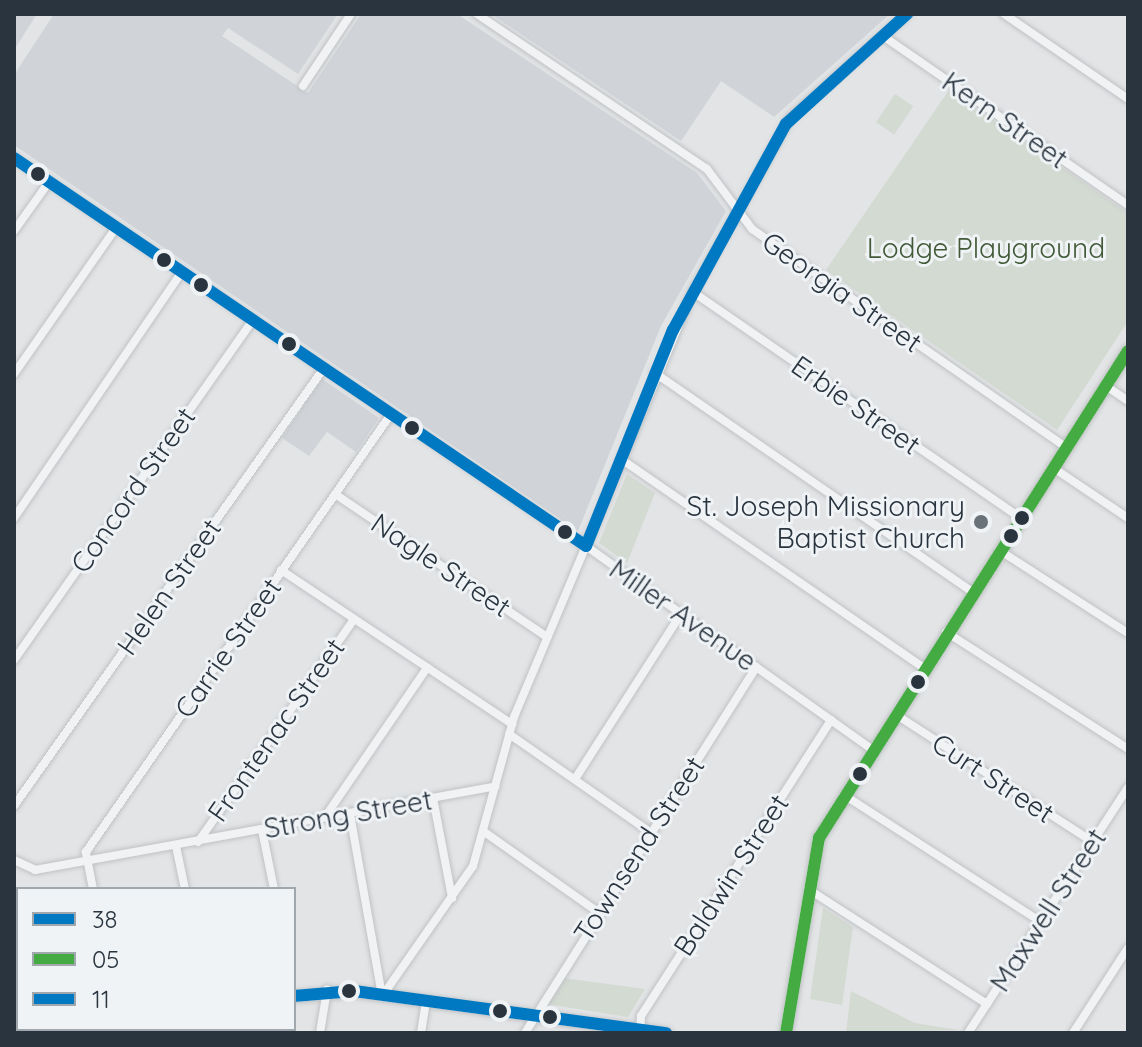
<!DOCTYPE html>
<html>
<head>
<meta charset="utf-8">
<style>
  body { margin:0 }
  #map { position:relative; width:1142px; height:1047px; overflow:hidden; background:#e2e4e6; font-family:Quicksand,sans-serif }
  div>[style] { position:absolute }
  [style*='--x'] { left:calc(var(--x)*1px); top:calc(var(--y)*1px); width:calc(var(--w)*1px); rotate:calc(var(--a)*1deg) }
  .built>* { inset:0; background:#d0d4d9 }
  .green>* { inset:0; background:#d3dad2; transform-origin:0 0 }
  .roads { filter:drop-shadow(0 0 2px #c0c2c4) drop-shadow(0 0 2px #c0c2c4) }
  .street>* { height:8px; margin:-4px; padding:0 4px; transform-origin:4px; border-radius:4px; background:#f1f2f3 }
  .secondary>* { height:11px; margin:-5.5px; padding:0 5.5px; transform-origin:5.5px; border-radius:5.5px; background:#f5f5f6 }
  .primary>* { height:12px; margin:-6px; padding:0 6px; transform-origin:6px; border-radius:6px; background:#f5f5f6 }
  .bus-1>* { height:12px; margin:-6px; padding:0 6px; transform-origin:6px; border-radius:6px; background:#0079c2 }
  .bus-2>* { height:12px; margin:-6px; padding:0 6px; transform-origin:6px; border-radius:6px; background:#44aa42 }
  .bus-3>* { height:12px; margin:-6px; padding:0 6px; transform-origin:6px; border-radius:6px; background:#0079c2 }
  .dots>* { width:22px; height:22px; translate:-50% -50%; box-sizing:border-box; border:4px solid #eff3f6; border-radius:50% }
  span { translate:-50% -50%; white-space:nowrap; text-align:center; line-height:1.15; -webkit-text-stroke:6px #eff3f6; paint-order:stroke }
  .street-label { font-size:28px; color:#29343f }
  .park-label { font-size:28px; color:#425a37 }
  .poi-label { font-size:28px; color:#29343f }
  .right { translate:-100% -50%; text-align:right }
  .frame { position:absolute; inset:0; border:16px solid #29343f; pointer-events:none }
  .legend { position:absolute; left:16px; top:887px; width:280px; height:144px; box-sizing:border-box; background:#eff3f6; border:2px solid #a0a7ad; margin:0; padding:10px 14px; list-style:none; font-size:24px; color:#29343f }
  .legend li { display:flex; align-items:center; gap:16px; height:40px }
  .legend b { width:40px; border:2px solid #a0a7ad }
</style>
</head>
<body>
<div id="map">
  <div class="built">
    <i style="clip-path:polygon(14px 14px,37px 14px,14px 50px)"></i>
    <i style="clip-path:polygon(54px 14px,338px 14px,298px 74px,228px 28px,222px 36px,308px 93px,361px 14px,457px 14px,697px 173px,726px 211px,661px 326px,578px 531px,14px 145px,14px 75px)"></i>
    <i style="clip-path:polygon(491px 14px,890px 14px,774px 117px,721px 81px,681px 141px)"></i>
    <i style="clip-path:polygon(322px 379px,379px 418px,356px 452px,327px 432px,309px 456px,282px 438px)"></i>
  </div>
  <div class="green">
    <i style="clip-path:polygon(949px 90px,1128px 213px,1128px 321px,1057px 430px,826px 270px)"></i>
    <i style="left:895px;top:94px;width:22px;height:34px;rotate:34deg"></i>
    <i style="clip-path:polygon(627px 474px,655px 493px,627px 563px,599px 543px)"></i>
    <i style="clip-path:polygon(823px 908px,853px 927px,842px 1005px,810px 999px)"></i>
    <i style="clip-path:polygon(563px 978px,645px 989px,628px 1017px,546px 1004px)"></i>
    <i style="clip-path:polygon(851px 991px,915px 1023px,959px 1030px,846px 1033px)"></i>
  </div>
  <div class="roads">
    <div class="street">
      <i style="--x:477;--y:14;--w:277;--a:34"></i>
      <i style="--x:707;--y:169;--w:75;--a:53.1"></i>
      <i style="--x:752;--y:229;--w:382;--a:34.8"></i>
      <i style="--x:1004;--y:14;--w:150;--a:34.4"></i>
      <i style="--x:883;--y:36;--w:298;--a:34.6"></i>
      <i style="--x:303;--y:86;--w:87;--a:-56.3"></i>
      <i style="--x:14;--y:158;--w:691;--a:34.15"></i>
      <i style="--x:586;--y:546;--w:351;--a:35.4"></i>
      <i style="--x:14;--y:231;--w:60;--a:-54.5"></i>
      <i style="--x:693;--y:292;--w:396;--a:34.6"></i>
      <i style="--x:655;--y:373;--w:384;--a:34.6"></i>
      <i style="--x:14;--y:374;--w:178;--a:-55.1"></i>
      <i style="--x:1106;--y:386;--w:27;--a:34"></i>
      <i style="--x:621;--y:459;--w:367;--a:34.6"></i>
      <i style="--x:1052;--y:467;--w:92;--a:33.9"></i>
      <i style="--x:335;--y:494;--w:256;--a:34"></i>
      <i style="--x:14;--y:518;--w:298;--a:-55.7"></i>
      <i style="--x:999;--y:550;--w:153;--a:32.8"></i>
      <i style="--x:281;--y:570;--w:278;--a:33.7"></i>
      <i style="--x:946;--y:632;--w:216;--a:32.7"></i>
      <i style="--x:14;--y:660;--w:416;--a:-54.9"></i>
      <i style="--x:895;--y:714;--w:236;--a:32.9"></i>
      <i style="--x:509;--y:734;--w:172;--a:34.8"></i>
      <i style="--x:575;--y:779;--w:196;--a:-57.3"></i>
      <i style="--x:844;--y:795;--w:234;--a:32.8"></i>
      <i style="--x:433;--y:798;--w:102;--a:79.2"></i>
      <i style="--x:14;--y:806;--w:537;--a:-54.71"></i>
      <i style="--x:350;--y:814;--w:184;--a:80"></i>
      <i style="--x:325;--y:817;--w:181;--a:-55.6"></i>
      <i style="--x:262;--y:830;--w:60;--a:78.5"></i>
      <i style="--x:483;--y:831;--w:141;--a:35.2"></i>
      <i style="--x:198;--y:842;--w:272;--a:-55"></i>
      <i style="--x:176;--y:846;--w:44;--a:78.2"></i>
      <i style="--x:14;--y:860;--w:23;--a:25"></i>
      <i style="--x:35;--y:870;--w:468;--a:-10.3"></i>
      <i style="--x:93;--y:889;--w:38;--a:-101"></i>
      <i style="--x:86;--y:852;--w:534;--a:-55.15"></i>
      <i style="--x:808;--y:889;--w:213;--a:32.7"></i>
      <i style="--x:14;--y:956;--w:22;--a:80"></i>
      <i style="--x:383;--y:995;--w:157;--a:-55.1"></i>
      <i style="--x:473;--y:866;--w:155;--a:-74.6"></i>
      <i style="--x:514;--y:717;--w:461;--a:-67.2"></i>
      <i style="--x:693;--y:292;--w:199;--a:-60.9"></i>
      <i style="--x:790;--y:118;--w:157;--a:-41.6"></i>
      <i style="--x:640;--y:1032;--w:16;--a:-86"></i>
      <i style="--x:641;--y:1016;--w:352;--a:-57.3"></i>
      <i style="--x:320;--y:1033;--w:44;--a:-80.8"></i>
      <i style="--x:421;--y:1033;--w:30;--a:-81"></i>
      <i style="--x:525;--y:1033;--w:433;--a:-57.7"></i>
      <i style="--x:968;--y:1033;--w:293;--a:-56.9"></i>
      <i style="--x:1073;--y:1033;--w:101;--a:-57.1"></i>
    </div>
    <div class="secondary">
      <i style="--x:294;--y:996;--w:60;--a:-4.8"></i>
      <i style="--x:354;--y:991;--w:315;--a:7.7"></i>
      <i style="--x:14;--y:1019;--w:4;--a:14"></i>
      <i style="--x:94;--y:1029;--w:18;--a:0"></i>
      <i style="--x:219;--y:1033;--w:4;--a:-76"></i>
    </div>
    <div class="primary">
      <i style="--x:786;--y:1033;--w:198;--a:-80.4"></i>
      <i style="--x:819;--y:838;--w:577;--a:-57.6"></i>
    </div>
  </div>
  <div class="bus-1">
    <i style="--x:14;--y:158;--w:691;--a:34.15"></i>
    <i style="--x:586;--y:546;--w:233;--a:-68.1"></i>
    <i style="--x:673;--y:330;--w:235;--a:-61.3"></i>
    <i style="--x:786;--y:124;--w:164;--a:-42.3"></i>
  </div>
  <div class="bus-2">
    <i style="--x:786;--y:1033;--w:198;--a:-80.4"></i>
    <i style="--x:819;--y:838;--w:577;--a:-57.6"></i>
  </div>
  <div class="bus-3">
    <i style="--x:294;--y:996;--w:60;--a:-4.8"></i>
    <i style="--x:354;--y:991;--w:315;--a:7.7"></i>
  </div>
  <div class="dots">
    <i style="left:38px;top:174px;background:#29343f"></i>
    <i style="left:164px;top:260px;background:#29343f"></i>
    <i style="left:201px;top:285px;background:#29343f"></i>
    <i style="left:289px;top:344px;background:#29343f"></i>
    <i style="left:412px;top:428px;background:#29343f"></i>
    <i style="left:1022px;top:518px;background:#29343f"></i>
    <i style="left:981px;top:522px;background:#6a7279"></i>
    <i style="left:565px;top:532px;background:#29343f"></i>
    <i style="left:1011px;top:536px;background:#29343f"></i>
    <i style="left:918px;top:682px;background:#29343f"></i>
    <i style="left:860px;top:774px;background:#29343f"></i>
    <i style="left:349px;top:991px;background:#29343f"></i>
    <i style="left:500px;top:1011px;background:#29343f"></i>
    <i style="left:550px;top:1017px;background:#29343f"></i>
  </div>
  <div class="street-label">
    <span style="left:1005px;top:120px;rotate:35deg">Kern Street</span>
    <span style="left:842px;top:292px;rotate:35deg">Georgia Street</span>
    <span style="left:856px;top:405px;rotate:35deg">Erbie Street</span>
    <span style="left:133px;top:490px;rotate:-55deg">Concord Street</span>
    <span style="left:441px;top:565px;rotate:34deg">Nagle Street</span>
    <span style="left:169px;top:587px;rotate:-55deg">Helen Street</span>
    <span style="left:683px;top:615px;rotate:35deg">Miller Avenue</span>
    <span style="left:228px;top:648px;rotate:-55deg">Carrie Street</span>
    <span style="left:276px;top:730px;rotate:-55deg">Frontenac Street</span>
    <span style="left:993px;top:778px;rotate:33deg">Curt Street</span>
    <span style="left:348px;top:814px;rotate:-10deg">Strong Street</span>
    <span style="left:639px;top:849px;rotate:-57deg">Townsend Street</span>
    <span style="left:731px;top:875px;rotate:-57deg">Baldwin Street</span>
    <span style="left:1048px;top:910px;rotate:-57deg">Maxwell Street</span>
  </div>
  <div class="park-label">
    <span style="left:986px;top:248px">Lodge Playground</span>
  </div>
  <div class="poi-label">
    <span class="right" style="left:965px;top:522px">St. Joseph Missionary<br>Baptist Church</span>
  </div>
  <div class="frame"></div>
  <ul class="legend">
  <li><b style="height:10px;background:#0079c2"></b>38</li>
  <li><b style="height:10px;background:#44aa42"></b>05</li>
  <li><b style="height:10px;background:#0079c2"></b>11</li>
  </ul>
</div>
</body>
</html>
